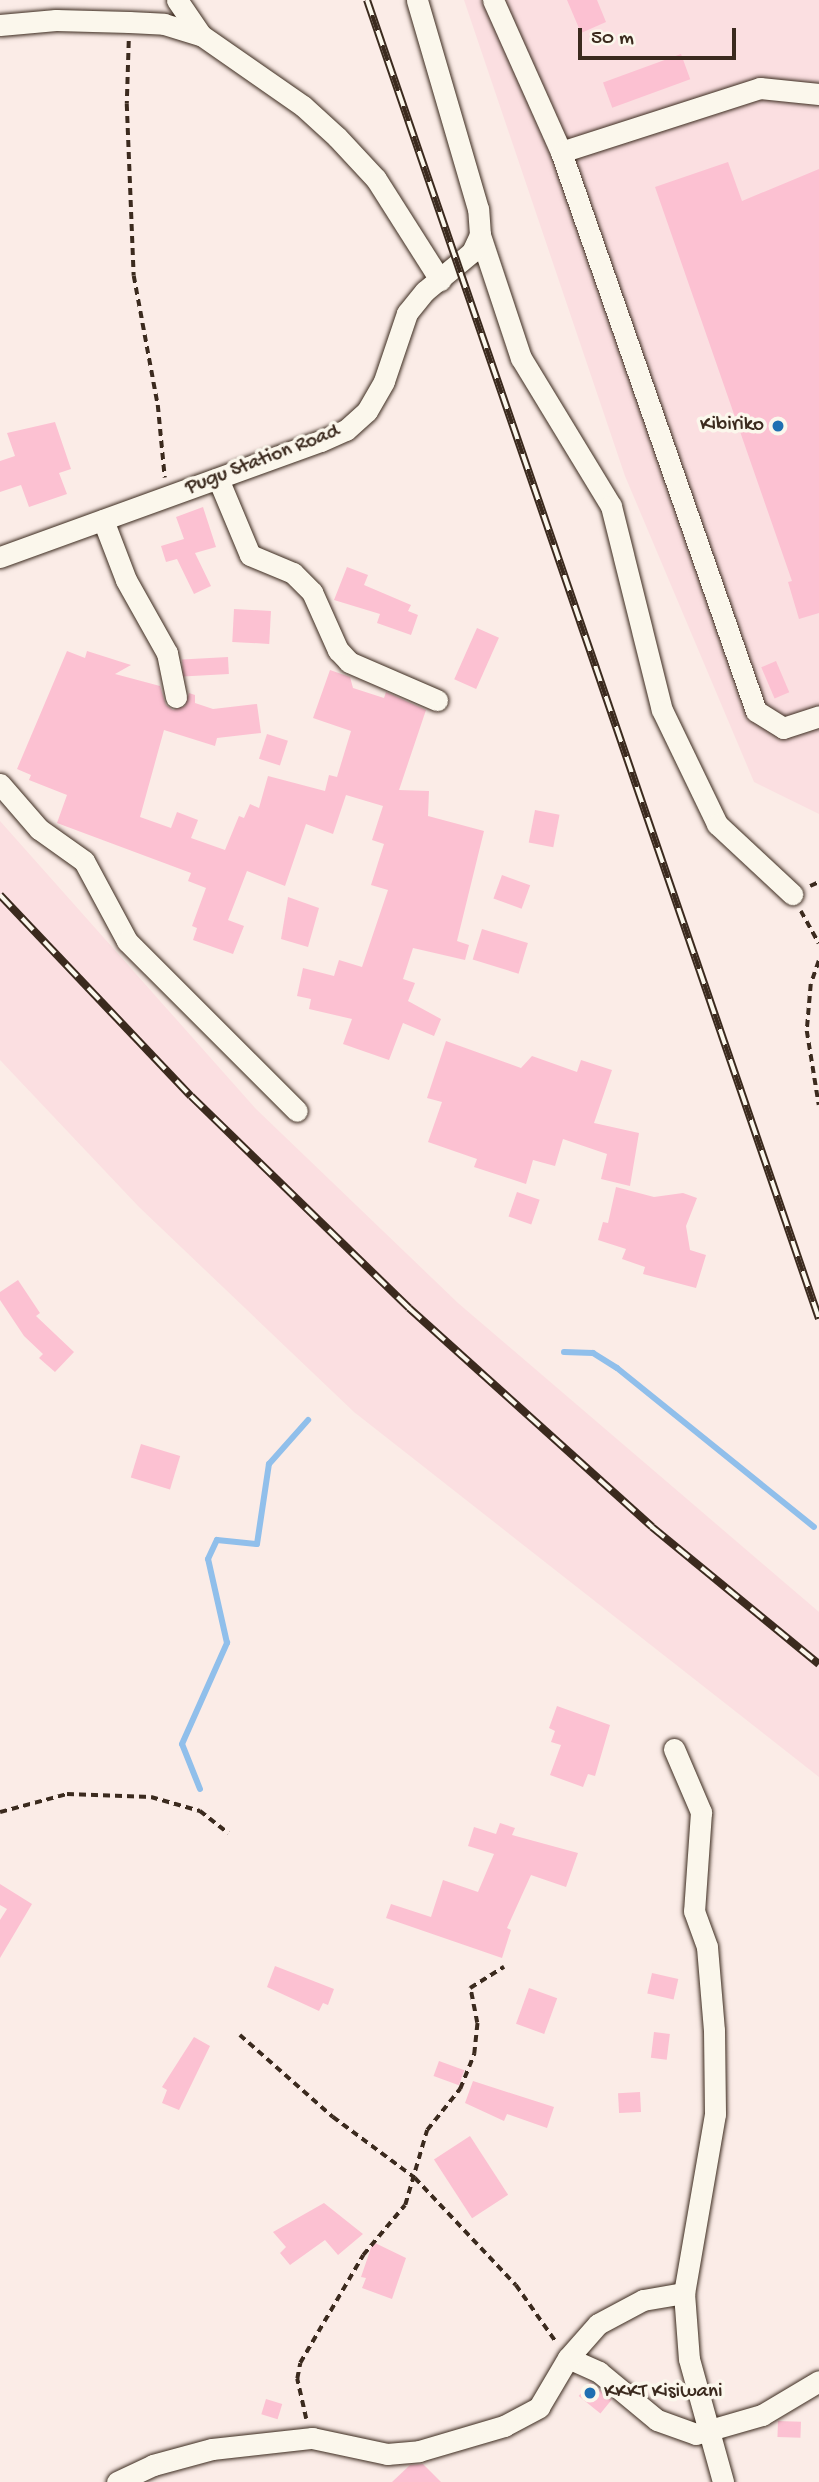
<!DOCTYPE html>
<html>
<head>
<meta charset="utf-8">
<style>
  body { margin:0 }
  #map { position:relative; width:819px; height:2482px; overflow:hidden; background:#fbece7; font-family:"Gochi Hand",sans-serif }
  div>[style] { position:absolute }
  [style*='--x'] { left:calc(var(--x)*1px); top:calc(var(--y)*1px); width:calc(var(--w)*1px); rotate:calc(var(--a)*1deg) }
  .built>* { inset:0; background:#fbdfe1 }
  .stream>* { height:6px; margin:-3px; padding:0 3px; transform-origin:3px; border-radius:3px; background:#90bfeb }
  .building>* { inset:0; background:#fcc1d2; transform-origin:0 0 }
  .path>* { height:3.5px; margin-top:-1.75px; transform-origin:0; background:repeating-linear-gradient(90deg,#3b2a1e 0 7px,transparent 0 12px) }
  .roads { filter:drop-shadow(0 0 2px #3b2a1e) drop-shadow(0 0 2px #3b2a1e) }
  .minor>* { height:21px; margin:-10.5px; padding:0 10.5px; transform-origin:10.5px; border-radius:10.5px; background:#fbf7ec }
  .rail>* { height:8px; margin-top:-4px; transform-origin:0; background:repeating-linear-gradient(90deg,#fbf7ec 0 16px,#3b2a1e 0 32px); box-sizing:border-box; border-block:2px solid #3b2a1e }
  .dots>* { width:19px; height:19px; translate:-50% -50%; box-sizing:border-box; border:4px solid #fbf7ec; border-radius:50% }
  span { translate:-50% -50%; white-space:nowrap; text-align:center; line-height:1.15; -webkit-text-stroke:7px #fbf7ec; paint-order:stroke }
  .poi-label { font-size:21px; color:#3b2a1e }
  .right { translate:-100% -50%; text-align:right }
  .left { translate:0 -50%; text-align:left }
  .street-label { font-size:21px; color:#3b2a1e }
  .scale { position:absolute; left:578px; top:28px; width:158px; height:32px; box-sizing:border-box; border:4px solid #3b2a1e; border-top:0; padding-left:9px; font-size:21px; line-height:24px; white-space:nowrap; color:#3b2a1e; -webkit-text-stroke:5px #fbf7ec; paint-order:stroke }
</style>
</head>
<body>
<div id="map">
  <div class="built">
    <i style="clip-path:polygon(464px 0,819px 0,819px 814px,754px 782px,625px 476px)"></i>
    <i style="clip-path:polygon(0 821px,256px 1109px,458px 1303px,819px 1612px,819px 1777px,354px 1412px,139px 1207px,0 1060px)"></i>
  </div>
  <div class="stream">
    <i style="--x:564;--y:1352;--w:29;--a:2"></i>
    <i style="--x:593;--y:1353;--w:28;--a:32"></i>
    <i style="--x:617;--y:1368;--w:253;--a:38.9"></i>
    <i style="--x:200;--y:1789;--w:48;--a:-111.8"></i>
    <i style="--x:182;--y:1744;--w:111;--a:-66"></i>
    <i style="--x:227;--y:1643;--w:86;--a:-102.7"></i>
    <i style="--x:208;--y:1559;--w:21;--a:-65"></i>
    <i style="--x:217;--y:1540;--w:40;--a:5.7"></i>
    <i style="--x:257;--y:1544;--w:81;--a:-81.5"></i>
    <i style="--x:269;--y:1464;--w:59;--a:-48.4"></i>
  </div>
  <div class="building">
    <i style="clip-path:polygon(567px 0,597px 0,606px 22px,581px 33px)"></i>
    <i style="left:681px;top:54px;width:27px;height:83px;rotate:70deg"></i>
    <i style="clip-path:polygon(728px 162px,742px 201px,819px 169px,819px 613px,799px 619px,788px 582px,792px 581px,655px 187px)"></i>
    <i style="clip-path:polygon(55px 422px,71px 469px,59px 473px,67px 494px,29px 507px,21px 485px,0 492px,0 461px,15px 456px,7px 433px)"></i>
    <i style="clip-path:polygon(203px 507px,216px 547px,195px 553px,211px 586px,194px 594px,177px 559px,166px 562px,161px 546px,184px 539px,176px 517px)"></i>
    <i style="clip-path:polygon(347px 567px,368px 575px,364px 585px,411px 605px,408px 611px,418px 615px,411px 635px,377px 623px,380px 614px,334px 600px)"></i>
    <i style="left:234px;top:609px;width:37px;height:33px;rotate:3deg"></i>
    <i style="left:477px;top:628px;width:24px;height:56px;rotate:24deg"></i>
    <i style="clip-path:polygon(67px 651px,85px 658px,87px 651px,131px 665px,115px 674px,160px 686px,166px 705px,173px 710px,185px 706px,189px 693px,195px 695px,195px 703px,213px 709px,257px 704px,261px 733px,217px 738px,215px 746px,164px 730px,140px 817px,171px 828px,177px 812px,198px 820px,191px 838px,225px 850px,239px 816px,244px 818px,250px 804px,259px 808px,268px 776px,325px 791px,329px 775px,337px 777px,351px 731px,313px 718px,330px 670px,350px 677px,353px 688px,384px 698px,386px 692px,426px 710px,399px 790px,429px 791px,428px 816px,484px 831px,457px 941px,469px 945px,465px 960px,413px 948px,403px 979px,415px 983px,408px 1001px,441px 1019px,434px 1036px,403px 1023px,389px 1060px,343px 1044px,352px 1019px,309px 1009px,311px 999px,297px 996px,303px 968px,334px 976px,339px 960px,362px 967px,388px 890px,371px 885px,384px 844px,372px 840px,383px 806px,346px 795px,333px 834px,306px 824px,285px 886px,247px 871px,228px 920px,244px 926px,233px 954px,193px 940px,197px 928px,192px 926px,206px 888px,188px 881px,191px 873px,57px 823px,67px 795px,29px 780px,31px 775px,17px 769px)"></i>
    <i style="left:228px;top:657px;width:17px;height:46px;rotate:87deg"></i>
    <i style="left:776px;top:661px;width:34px;height:16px;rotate:67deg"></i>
    <i style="left:267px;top:734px;width:22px;height:26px;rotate:18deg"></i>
    <i style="left:535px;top:810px;width:25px;height:33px;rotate:11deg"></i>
    <i style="left:502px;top:875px;width:30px;height:25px;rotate:20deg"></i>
    <i style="clip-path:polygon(288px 897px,319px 908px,308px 947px,281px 939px)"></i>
    <i style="left:482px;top:929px;width:48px;height:32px;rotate:17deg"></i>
    <i style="clip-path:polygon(446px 1041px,521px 1068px,532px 1056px,577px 1072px,581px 1060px,612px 1070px,594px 1123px,639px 1133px,630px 1186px,601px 1179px,607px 1154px,563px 1139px,555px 1166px,533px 1160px,526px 1184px,474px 1167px,477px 1159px,428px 1142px,442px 1102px,427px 1098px)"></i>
    <i style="clip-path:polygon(616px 1187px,654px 1197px,683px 1193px,697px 1198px,686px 1226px,690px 1250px,706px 1255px,696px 1288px,643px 1274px,645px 1267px,622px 1259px,626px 1249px,598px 1240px,603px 1222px,608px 1223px)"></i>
    <i style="left:517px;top:1192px;width:24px;height:26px;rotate:19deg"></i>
    <i style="clip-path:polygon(18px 1280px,40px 1313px,36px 1316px,74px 1352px,55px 1372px,39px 1358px,43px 1354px,24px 1336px,0 1300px,0 1292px)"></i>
    <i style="left:141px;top:1444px;width:41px;height:35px;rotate:17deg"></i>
    <i style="clip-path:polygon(557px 1706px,610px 1725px,595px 1776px,588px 1774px,583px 1787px,550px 1775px,561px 1745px,551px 1742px,555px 1731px,549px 1728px)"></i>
    <i style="clip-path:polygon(500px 1823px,515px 1828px,512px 1835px,578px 1853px,566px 1887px,531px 1875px,507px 1928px,511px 1930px,502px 1958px,386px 1918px,391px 1904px,431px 1917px,443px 1880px,478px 1892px,494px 1854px,468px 1846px,474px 1827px,496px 1834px)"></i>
    <i style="clip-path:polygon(0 1884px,32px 1904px,0 1958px,0 1920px,7px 1909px,0 1905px)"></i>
    <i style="clip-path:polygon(275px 1966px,334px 1989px,328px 2005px,323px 2003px,319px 2011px,267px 1987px)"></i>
    <i style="left:652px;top:1973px;width:27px;height:21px;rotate:13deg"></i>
    <i style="left:529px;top:1988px;width:30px;height:38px;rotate:20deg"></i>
    <i style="left:654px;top:2032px;width:16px;height:26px;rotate:7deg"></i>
    <i style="clip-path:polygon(194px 2037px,210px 2046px,179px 2110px,162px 2103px,167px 2090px,162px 2087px)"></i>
    <i style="left:439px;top:2061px;width:27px;height:16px;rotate:20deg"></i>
    <i style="clip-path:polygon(473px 2081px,554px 2107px,547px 2128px,507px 2114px,504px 2121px,465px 2103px)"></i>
    <i style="left:640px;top:2092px;width:20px;height:22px;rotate:87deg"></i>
    <i style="left:470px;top:2136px;width:70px;height:43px;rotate:57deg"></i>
    <i style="clip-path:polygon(324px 2203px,363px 2234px,338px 2255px,325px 2240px,290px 2265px,280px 2253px,286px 2247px,273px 2232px)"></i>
    <i style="clip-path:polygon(373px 2242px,406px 2258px,392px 2299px,362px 2288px,366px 2278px,361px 2277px)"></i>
    <i style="left:590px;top:2382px;width:28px;height:18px;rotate:39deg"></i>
    <i style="left:266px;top:2399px;width:17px;height:16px;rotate:17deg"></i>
    <i style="left:778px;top:2421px;width:23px;height:16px;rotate:2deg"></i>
    <i style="clip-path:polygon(423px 2464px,441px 2482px,392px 2482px,410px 2465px)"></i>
  </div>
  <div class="path">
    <i style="--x:129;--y:41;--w:63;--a:91.8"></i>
    <i style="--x:127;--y:104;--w:172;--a:87.7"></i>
    <i style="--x:134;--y:276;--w:131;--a:79.5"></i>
    <i style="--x:158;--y:405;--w:73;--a:84.5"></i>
    <i style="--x:810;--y:886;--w:10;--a:-24"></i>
    <i style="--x:801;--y:911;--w:37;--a:61"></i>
    <i style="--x:819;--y:961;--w:24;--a:109"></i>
    <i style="--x:811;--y:984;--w:47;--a:94.9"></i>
    <i style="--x:807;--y:1031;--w:75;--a:80.8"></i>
    <i style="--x:0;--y:1812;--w:69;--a:-15"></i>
    <i style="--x:67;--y:1794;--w:84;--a:2"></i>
    <i style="--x:151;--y:1797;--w:51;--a:15.9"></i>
    <i style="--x:200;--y:1811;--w:36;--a:38"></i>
    <i style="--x:240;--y:2035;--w:124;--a:41.4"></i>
    <i style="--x:333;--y:2117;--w:102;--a:36.6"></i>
    <i style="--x:415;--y:2178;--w:147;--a:46.7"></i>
    <i style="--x:516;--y:2285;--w:70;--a:54.9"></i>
    <i style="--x:306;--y:2419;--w:41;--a:-102.7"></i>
    <i style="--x:297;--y:2379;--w:16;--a:-79"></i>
    <i style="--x:300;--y:2363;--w:125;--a:-59.7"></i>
    <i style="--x:363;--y:2255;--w:65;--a:-50"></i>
    <i style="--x:405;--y:2205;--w:78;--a:-73.7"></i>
    <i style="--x:427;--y:2130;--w:53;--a:-51.2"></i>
    <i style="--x:460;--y:2089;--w:38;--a:-68"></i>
    <i style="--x:474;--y:2054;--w:31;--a:-84"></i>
    <i style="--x:477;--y:2023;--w:36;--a:-101"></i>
    <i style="--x:470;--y:1988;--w:40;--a:-32"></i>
  </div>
  <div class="roads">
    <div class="minor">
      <i style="--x:177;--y:0;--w:42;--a:55.6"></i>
      <i style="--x:493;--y:0;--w:167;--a:65.9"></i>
      <i style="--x:561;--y:152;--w:209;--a:-17.8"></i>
      <i style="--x:760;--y:88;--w:59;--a:5.8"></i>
      <i style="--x:0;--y:25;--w:56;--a:-5.1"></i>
      <i style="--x:56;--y:20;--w:73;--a:1.6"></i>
      <i style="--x:129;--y:22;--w:35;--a:3"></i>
      <i style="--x:164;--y:24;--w:39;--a:17"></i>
      <i style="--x:201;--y:35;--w:124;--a:34.8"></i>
      <i style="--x:303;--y:106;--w:46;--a:42.4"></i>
      <i style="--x:337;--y:137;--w:57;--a:47.1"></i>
      <i style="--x:376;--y:179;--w:120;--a:57.6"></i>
      <i style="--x:561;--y:152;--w:592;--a:70.77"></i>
      <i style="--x:756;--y:711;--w:32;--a:32"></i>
      <i style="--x:783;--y:728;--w:38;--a:-18"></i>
      <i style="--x:480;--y:235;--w:130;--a:71.6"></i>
      <i style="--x:521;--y:358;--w:173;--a:58.7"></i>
      <i style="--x:611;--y:506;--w:210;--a:76"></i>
      <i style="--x:662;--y:710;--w:127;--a:64.2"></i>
      <i style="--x:717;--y:824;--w:103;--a:43"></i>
      <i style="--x:219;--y:481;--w:80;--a:67.3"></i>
      <i style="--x:250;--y:555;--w:47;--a:22.7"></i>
      <i style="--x:293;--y:573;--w:27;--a:45"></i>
      <i style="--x:312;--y:592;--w:64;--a:65.9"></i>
      <i style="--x:338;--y:650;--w:16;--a:47"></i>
      <i style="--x:349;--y:662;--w:96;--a:23.4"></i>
      <i style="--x:103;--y:520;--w:64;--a:69"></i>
      <i style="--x:126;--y:580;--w:84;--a:60.7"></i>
      <i style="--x:167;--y:653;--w:45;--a:78.4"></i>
      <i style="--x:0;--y:557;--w:341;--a:-19.9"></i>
      <i style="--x:321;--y:441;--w:27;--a:-24"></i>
      <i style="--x:346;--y:430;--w:28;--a:-42"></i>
      <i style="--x:367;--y:411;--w:34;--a:-60"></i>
      <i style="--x:384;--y:381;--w:72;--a:-71.3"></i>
      <i style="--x:407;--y:313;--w:28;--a:-51"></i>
      <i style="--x:425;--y:291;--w:61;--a:-39.7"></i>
      <i style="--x:472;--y:252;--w:19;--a:-65"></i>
      <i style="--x:480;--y:235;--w:26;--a:-94"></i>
      <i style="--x:478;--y:209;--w:218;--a:-106.3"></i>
      <i style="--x:0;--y:784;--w:60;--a:49.1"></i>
      <i style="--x:39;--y:829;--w:55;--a:35.4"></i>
      <i style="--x:84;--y:861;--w:91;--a:61.7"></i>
      <i style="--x:127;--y:941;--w:240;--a:45"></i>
      <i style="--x:674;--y:1749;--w:69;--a:66.8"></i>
      <i style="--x:701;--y:1812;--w:99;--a:94"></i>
      <i style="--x:694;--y:1911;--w:38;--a:70"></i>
      <i style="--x:707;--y:1947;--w:83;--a:85.2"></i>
      <i style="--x:714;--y:2030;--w:84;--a:89.3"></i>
      <i style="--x:715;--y:2114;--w:182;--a:99.8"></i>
      <i style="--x:684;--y:2293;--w:66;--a:85.7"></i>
      <i style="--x:689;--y:2359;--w:128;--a:74.5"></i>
      <i style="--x:568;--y:2358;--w:34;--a:24"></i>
      <i style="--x:599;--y:2372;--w:75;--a:39.6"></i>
      <i style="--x:657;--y:2420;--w:41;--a:19.7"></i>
      <i style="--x:696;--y:2434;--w:69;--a:-16.1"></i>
      <i style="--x:762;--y:2415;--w:66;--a:-30.8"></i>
      <i style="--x:117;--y:2482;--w:40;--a:-25"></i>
      <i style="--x:153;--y:2465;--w:61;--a:-15.2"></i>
      <i style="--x:212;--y:2449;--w:101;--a:-6.3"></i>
      <i style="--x:312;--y:2438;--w:77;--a:12"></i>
      <i style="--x:387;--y:2454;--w:32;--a:-5"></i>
      <i style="--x:419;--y:2451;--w:89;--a:-16.4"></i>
      <i style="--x:504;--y:2426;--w:40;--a:-28"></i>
      <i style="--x:539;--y:2407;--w:57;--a:-59.4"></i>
      <i style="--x:568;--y:2358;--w:45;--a:-48.6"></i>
      <i style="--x:598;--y:2324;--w:51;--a:-28.1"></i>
      <i style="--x:643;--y:2300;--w:42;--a:-9.7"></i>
    </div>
  </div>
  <div class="rail">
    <i style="--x:367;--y:0;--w:1394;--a:71.08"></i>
    <i style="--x:0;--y:895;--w:277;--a:46.5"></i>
    <i style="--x:191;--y:1096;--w:304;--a:44.2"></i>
    <i style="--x:409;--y:1308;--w:327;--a:42"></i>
    <i style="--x:652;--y:1527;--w:216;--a:39.4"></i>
  </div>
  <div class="dots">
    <i style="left:778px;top:426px;background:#1f6fb2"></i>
    <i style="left:590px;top:2393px;background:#1f6fb2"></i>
  </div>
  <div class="poi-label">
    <span class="right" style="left:764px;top:426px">Kibiriko</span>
    <span class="left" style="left:604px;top:2393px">KKKT Kisiwani</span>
  </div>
  <div class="street-label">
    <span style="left:263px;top:461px;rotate:-21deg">Pugu Station Road</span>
  </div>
  <div class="scale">50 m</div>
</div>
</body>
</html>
